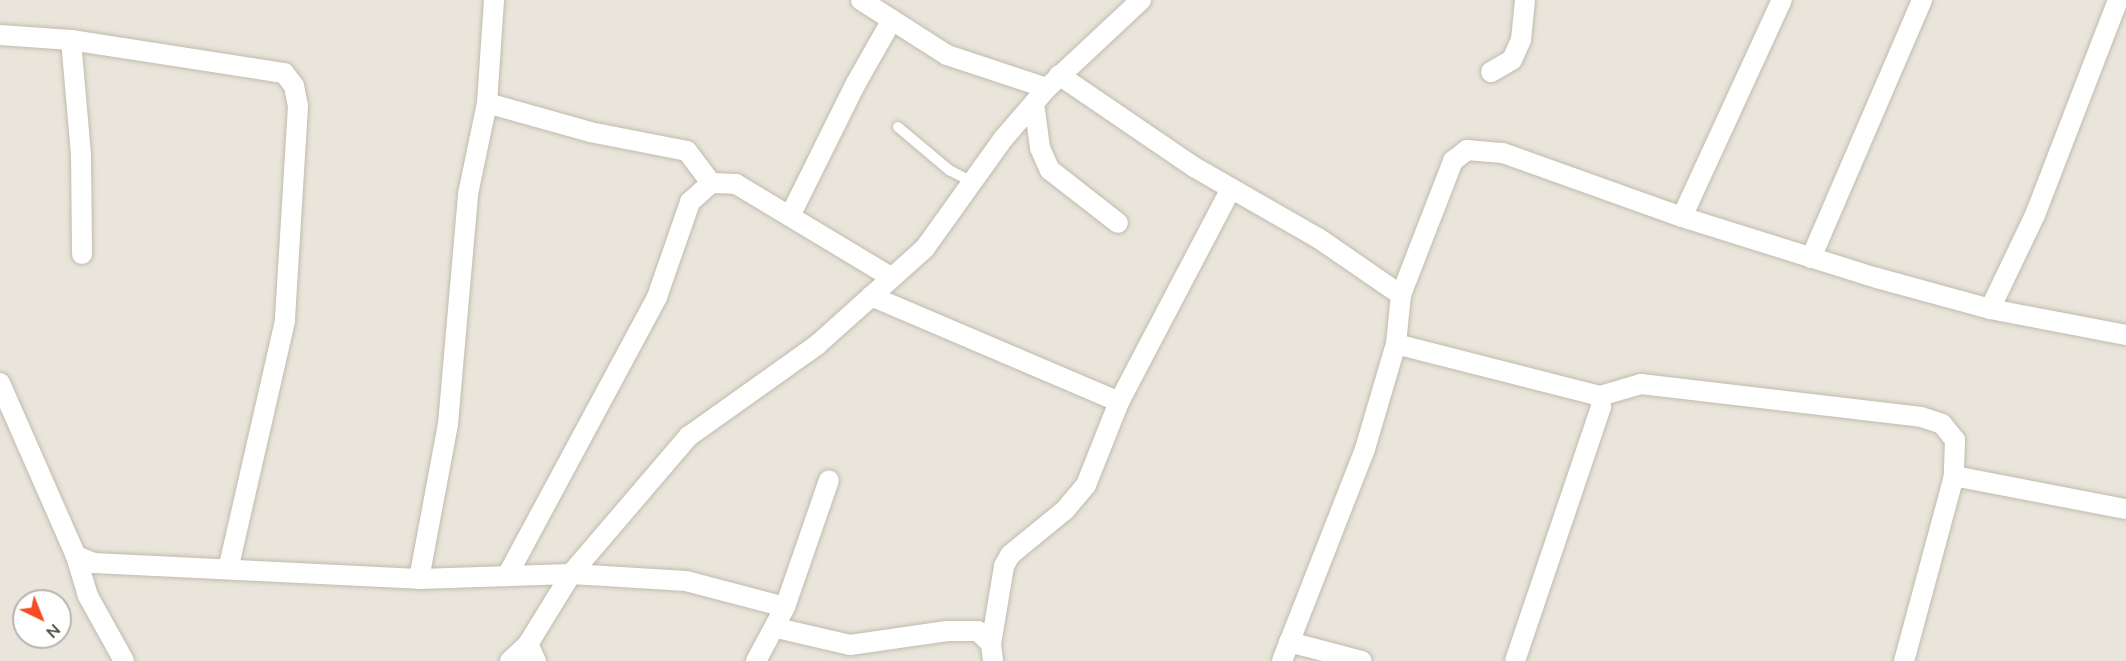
<!DOCTYPE html>
<html>
<head>
<meta charset="utf-8">
<style>
  body { margin:0 }
  #map { position:relative; width:2126px; height:661px; overflow:hidden; background:#f6f3ec; font-family:"Nunito Sans",sans-serif }
  div>[style] { position:absolute }
  [style*='--x'] { left:calc(var(--x)*1px); top:calc(var(--y)*1px); width:calc(var(--w)*1px); rotate:calc(var(--a)*1deg) }
  .residential>* { inset:0; background:#e9e5da }
  .roads { filter:drop-shadow(0 0 2px #c1bbae) drop-shadow(0 0 2px #c1bbae) }
  .service>* { height:10px; margin:-5px; padding:0 5px; transform-origin:5px; border-radius:5px; background:#fff }
  .minor>* { height:20px; margin:-10px; padding:0 10px; transform-origin:10px; border-radius:10px; background:#fff }
  span { translate:-50% -50%; white-space:nowrap; text-align:center; line-height:1.15; -webkit-text-stroke:5px #fff; paint-order:stroke }
  .north { position:absolute; left:12px; top:589px; width:60px; height:60px; box-sizing:border-box; background:#fff; border:2px solid #b7b4b0; border-radius:50%; rotate:137deg; font-size:16px; font-weight:700; line-height:24px; text-align:center; color:#4a4439 }
  .north::after { content:''; display:block; margin:auto; width:21px; height:27px; background:#f64b23; clip-path:polygon(50% 0,100% 100%,50% 72%,0 100%) }
</style>
</head>
<body>
<div id="map">
  <div class="residential">
    <i style="clip-path:polygon(evenodd,0 0,2126px 0,2126px 661px,0 661px,0 0,24px 601px,60px 601px,60px 637px,24px 637px,24px 601px)"></i>
  </div>
  <div class="roads">
    <div class="service">
      <i style="--x:898;--y:127;--w:67;--a:40.1"></i>
      <i style="--x:949;--y:170;--w:25;--a:27"></i>
    </div>
    <div class="minor">
      <i style="--x:861;--y:0;--w:102;--a:32.6"></i>
      <i style="--x:947;--y:55;--w:105;--a:18.3"></i>
      <i style="--x:0;--y:35;--w:71;--a:4"></i>
      <i style="--x:71;--y:40;--w:216;--a:8.8"></i>
      <i style="--x:284;--y:73;--w:16;--a:52"></i>
      <i style="--x:294;--y:86;--w:20;--a:79"></i>
      <i style="--x:298;--y:106;--w:215;--a:93.5"></i>
      <i style="--x:285;--y:321;--w:254;--a:102.9"></i>
      <i style="--x:71;--y:40;--w:115;--a:85"></i>
      <i style="--x:81;--y:155;--w:99;--a:89.4"></i>
      <i style="--x:1491;--y:72;--w:24;--a:-30"></i>
      <i style="--x:1512;--y:60;--w:22;--a:-66"></i>
      <i style="--x:1521;--y:40;--w:40;--a:-84.3"></i>
      <i style="--x:1059;--y:75;--w:163;--a:34.3"></i>
      <i style="--x:1194;--y:167;--w:143;--a:29.8"></i>
      <i style="--x:1318;--y:238;--w:101;--a:34.5"></i>
      <i style="--x:487;--y:103;--w:107;--a:15.7"></i>
      <i style="--x:590;--y:132;--w:99;--a:11.1"></i>
      <i style="--x:687;--y:151;--w:40;--a:53"></i>
      <i style="--x:1034;--y:103;--w:45;--a:82.4"></i>
      <i style="--x:1040;--y:148;--w:24;--a:66"></i>
      <i style="--x:1050;--y:170;--w:86;--a:37.9"></i>
      <i style="--x:790;--y:216;--w:146;--a:-63.6"></i>
      <i style="--x:855;--y:85;--w:75;--a:-60.4"></i>
      <i style="--x:1682;--y:217;--w:239;--a:-65.3"></i>
      <i style="--x:1811;--y:258;--w:281;--a:-66.7"></i>
      <i style="--x:871;--y:296;--w:270;--a:23.1"></i>
      <i style="--x:1990;--y:309;--w:104;--a:-64.4"></i>
      <i style="--x:2035;--y:215;--w:230;--a:-68.9"></i>
      <i style="--x:1396;--y:344;--w:211;--a:14.3"></i>
      <i style="--x:1600;--y:396;--w:11;--a:85"></i>
      <i style="--x:1601;--y:407;--w:268;--a:108.7"></i>
      <i style="--x:0;--y:383;--w:189;--a:66.3"></i>
      <i style="--x:76;--y:556;--w:42;--a:73.3"></i>
      <i style="--x:88;--y:596;--w:74;--a:61"></i>
      <i style="--x:1600;--y:396;--w:43;--a:-16.3"></i>
      <i style="--x:1641;--y:384;--w:282;--a:6.7"></i>
      <i style="--x:1921;--y:417;--w:22;--a:18"></i>
      <i style="--x:1942;--y:424;--w:21;--a:51"></i>
      <i style="--x:1955;--y:440;--w:36;--a:92"></i>
      <i style="--x:1954;--y:476;--w:192;--a:105.1"></i>
      <i style="--x:1954;--y:476;--w:175;--a:10.9"></i>
      <i style="--x:76;--y:556;--w:19;--a:21"></i>
      <i style="--x:94;--y:563;--w:325;--a:2.8"></i>
      <i style="--x:419;--y:579;--w:152;--a:-1.9"></i>
      <i style="--x:571;--y:574;--w:115;--a:3.5"></i>
      <i style="--x:686;--y:581;--w:102;--a:14.7"></i>
      <i style="--x:507;--y:576;--w:317;--a:-61.7"></i>
      <i style="--x:657;--y:297;--w:101;--a:-70.8"></i>
      <i style="--x:690;--y:202;--w:28;--a:-42"></i>
      <i style="--x:711;--y:183;--w:25;--a:2"></i>
      <i style="--x:736;--y:184;--w:181;--a:31"></i>
      <i style="--x:419;--y:579;--w:158;--a:-79.4"></i>
      <i style="--x:448;--y:424;--w:231;--a:-85"></i>
      <i style="--x:468;--y:194;--w:93;--a:-78.2"></i>
      <i style="--x:487;--y:103;--w:103;--a:-86.1"></i>
      <i style="--x:777;--y:628;--w:75;--a:13.1"></i>
      <i style="--x:850;--y:645;--w:98;--a:-8.2"></i>
      <i style="--x:947;--y:631;--w:31;--a:0"></i>
      <i style="--x:978;--y:631;--w:18;--a:45"></i>
      <i style="--x:991;--y:644;--w:17;--a:83"></i>
      <i style="--x:1289;--y:642;--w:75;--a:14.6"></i>
      <i style="--x:528;--y:644;--w:19;--a:65"></i>
      <i style="--x:991;--y:644;--w:79;--a:-80.5"></i>
      <i style="--x:1004;--y:566;--w:13;--a:-61"></i>
      <i style="--x:1010;--y:555;--w:71;--a:-39.3"></i>
      <i style="--x:1065;--y:510;--w:33;--a:-50"></i>
      <i style="--x:1086;--y:485;--w:89;--a:-68.3"></i>
      <i style="--x:1119;--y:402;--w:241;--a:-62.3"></i>
      <i style="--x:510;--y:661;--w:25;--a:-43"></i>
      <i style="--x:528;--y:644;--w:82;--a:-58.4"></i>
      <i style="--x:571;--y:574;--w:182;--a:-49.5"></i>
      <i style="--x:689;--y:436;--w:157;--a:-35.4"></i>
      <i style="--x:817;--y:345;--w:145;--a:-41.9"></i>
      <i style="--x:925;--y:248;--w:134;--a:-54.4"></i>
      <i style="--x:1003;--y:139;--w:67;--a:-49.2"></i>
      <i style="--x:1047;--y:88;--w:129;--a:-43.1"></i>
      <i style="--x:756;--y:661;--w:61;--a:-61.8"></i>
      <i style="--x:785;--y:607;--w:134;--a:-70.9"></i>
      <i style="--x:1282;--y:661;--w:228;--a:-68.6"></i>
      <i style="--x:1365;--y:449;--w:109;--a:-73.6"></i>
      <i style="--x:1396;--y:344;--w:49;--a:-84.2"></i>
      <i style="--x:1401;--y:295;--w:144;--a:-68.8"></i>
      <i style="--x:1453;--y:161;--w:18;--a:-38"></i>
      <i style="--x:1467;--y:150;--w:36;--a:5"></i>
      <i style="--x:1503;--y:153;--w:190;--a:19.7"></i>
      <i style="--x:1682;--y:217;--w:204;--a:17.4"></i>
      <i style="--x:1877;--y:278;--w:117;--a:15.3"></i>
      <i style="--x:1990;--y:309;--w:138;--a:10.8"></i>
    </div>
  </div>
  <div class="north">N</div>
</div>
</body>
</html>
